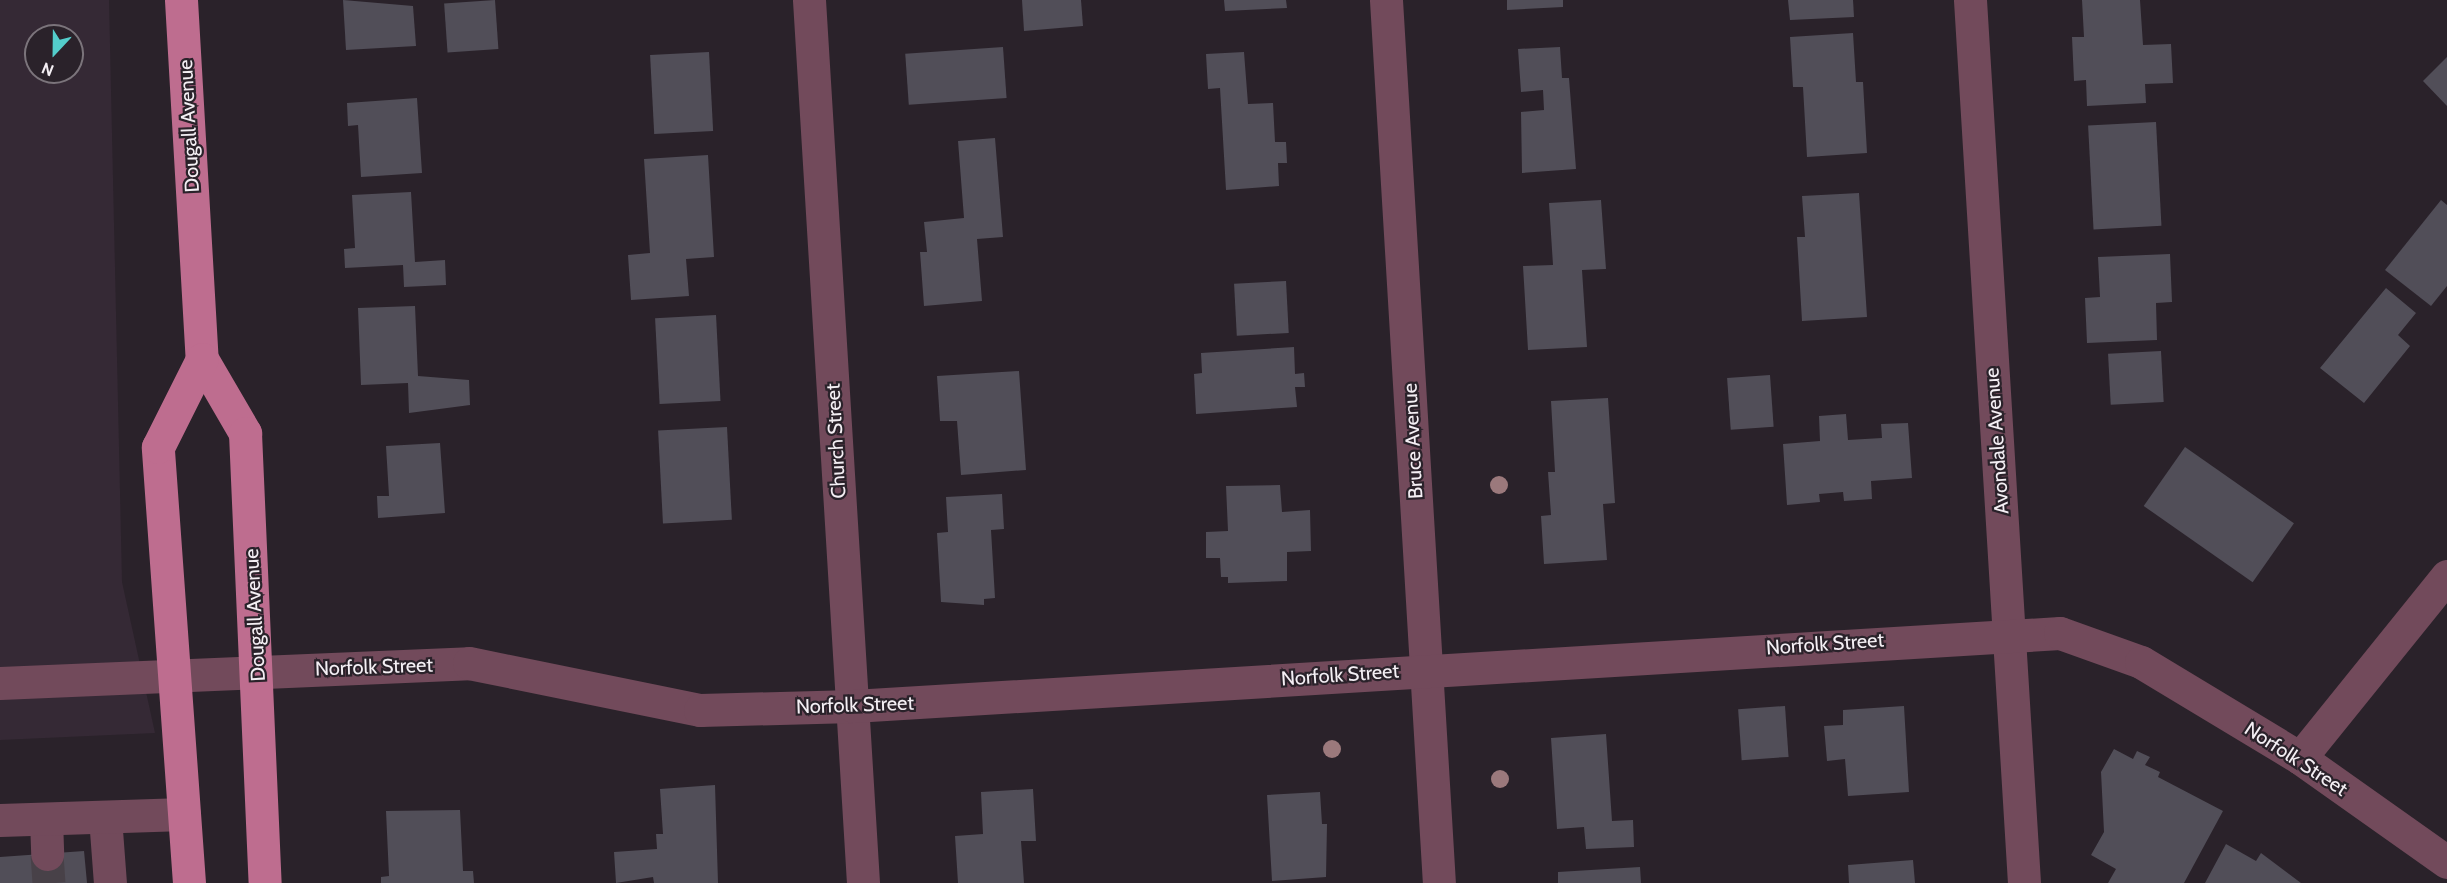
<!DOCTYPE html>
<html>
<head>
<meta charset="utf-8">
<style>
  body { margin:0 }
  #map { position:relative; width:2447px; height:883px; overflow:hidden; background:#2a222a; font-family:Cabin,sans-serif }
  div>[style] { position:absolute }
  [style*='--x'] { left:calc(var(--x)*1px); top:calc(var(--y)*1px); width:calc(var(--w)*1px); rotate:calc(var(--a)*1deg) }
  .built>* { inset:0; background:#352935 }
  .building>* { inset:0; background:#514e58; transform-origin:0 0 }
  .minor-tunnel>* { height:33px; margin-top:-16.5px; transform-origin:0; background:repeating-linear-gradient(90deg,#484148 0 33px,transparent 0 49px) }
  .minor>* { height:33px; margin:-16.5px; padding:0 16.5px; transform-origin:16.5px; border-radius:16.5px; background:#724a5b }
  .major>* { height:33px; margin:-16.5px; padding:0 16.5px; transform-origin:16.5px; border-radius:16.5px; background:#be6d8f }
  .trees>* { width:18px; height:18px; margin:-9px; border-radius:50%; background:#9b797c }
  span { translate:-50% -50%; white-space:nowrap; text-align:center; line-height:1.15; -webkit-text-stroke:4.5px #2a222a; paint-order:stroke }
  .street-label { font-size:20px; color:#f4eff4 }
  .north { position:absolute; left:24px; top:24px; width:60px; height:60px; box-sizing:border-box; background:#2a222a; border:2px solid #7b747b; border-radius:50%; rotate:202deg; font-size:16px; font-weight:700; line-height:24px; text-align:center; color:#f4eff4 }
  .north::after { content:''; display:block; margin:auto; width:21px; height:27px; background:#53cdcb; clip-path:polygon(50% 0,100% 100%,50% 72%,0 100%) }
</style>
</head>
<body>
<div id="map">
  <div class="built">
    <i style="clip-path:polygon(evenodd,0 0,109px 0,122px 582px,155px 733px,0 740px,0 0,36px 36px,72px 36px,72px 72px,36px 72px,36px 36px)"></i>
  </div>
  <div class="building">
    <i style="clip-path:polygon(343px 0,413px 6px,416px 46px,346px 50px)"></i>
    <i style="left:495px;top:0;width:49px;height:51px;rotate:86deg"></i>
    <i style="clip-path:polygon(1022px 0,1081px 0,1083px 26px,1024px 31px)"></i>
    <i style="clip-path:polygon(1224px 0,1286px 0,1287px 8px,1225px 11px)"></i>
    <i style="clip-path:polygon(1507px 0,1563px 0,1563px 7px,1507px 10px)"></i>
    <i style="clip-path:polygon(1788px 0,1853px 0,1854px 17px,1790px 20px)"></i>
    <i style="clip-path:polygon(2082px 0,2140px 0,2143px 45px,2171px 44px,2173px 83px,2145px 84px,2146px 103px,2087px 106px,2086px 80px,2074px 81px,2072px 37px,2084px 37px)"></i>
    <i style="clip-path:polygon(1853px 33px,1856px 82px,1863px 82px,1867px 153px,1807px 157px,1803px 87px,1793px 87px,1790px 37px)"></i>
    <i style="left:1003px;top:47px;width:51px;height:98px;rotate:86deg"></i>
    <i style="clip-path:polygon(1560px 47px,1562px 78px,1569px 78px,1576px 169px,1522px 173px,1521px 112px,1544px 110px,1543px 90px,1521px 92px,1518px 49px)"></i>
    <i style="left:709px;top:52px;width:79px;height:59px;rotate:87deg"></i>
    <i style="clip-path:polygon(1244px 52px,1248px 104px,1273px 103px,1275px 142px,1286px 142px,1287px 163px,1278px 163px,1279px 186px,1226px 190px,1220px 88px,1208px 89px,1206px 54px)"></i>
    <i style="clip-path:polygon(2447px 57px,2447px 106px,2423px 81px)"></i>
    <i style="clip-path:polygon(417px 98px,422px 173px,361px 177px,358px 125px,348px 126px,347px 103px)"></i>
    <i style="left:2156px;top:122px;width:104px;height:68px;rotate:87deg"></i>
    <i style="clip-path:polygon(995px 138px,1003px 237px,977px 239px,982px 301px,924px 306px,920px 252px,927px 252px,924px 222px,964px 218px,958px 141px)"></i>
    <i style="clip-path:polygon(708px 155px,714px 257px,686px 259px,689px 296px,631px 300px,628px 255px,650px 253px,644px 159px)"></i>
    <i style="clip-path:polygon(411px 192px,415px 262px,445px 260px,446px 285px,404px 287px,403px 265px,345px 268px,344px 249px,355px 248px,352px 195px)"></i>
    <i style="clip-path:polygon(1859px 193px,1867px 317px,1802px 321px,1797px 237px,1805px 237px,1802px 196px)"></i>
    <i style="clip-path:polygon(1601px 200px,1606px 269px,1582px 270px,1587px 347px,1528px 350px,1523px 266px,1553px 265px,1549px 203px)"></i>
    <i style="clip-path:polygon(2441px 200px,2447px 205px,2447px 286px,2431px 306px,2385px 270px)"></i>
    <i style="clip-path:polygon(2170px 254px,2172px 302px,2156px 303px,2157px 340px,2087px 343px,2085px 298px,2100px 297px,2098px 257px)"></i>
    <i style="left:1286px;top:281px;width:52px;height:52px;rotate:87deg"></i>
    <i style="clip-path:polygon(2386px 288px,2416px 313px,2398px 335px,2410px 346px,2364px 403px,2320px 368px)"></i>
    <i style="clip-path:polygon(415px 306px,418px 376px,469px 380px,470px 405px,409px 413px,408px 383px,361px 385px,358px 308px)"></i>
    <i style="left:716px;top:315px;width:86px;height:61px;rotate:87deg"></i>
    <i style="clip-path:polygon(1294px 347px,1295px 374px,1304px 373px,1305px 387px,1295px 387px,1297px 407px,1196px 414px,1194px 374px,1202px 373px,1201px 353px)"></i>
    <i style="left:2161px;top:351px;width:51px;height:53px;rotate:87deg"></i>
    <i style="clip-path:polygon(1019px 371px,1026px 470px,961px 475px,957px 421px,940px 421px,937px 376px)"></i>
    <i style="left:1770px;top:375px;width:52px;height:43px;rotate:86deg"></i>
    <i style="clip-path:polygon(1608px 398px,1615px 503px,1603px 504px,1607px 560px,1544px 564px,1541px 516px,1551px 515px,1548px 472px,1555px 472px,1551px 401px)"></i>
    <i style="clip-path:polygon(1846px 414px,1848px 440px,1882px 438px,1881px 424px,1908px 423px,1912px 478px,1871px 481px,1872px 499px,1844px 501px,1843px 492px,1819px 494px,1820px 502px,1787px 505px,1783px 444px,1820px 441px,1819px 416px)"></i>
    <i style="left:727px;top:427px;width:93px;height:69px;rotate:87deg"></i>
    <i style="clip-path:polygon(440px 443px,445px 513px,378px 518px,377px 496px,389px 496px,386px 446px)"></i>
    <i style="left:2185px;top:447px;width:133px;height:72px;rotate:35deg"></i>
    <i style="clip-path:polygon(1280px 485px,1282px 512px,1310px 510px,1311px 551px,1287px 552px,1287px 581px,1228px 583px,1228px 577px,1221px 577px,1220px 558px,1206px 558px,1206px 532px,1228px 531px,1226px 486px)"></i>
    <i style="clip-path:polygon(1002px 494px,1004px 529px,991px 530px,995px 598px,984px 599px,984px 605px,941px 602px,937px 533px,948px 532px,946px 497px)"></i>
    <i style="left:1785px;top:706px;width:51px;height:47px;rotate:86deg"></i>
    <i style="clip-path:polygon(1904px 706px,1909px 792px,1848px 796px,1845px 759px,1827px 761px,1824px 726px,1843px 725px,1843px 710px)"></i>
    <i style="clip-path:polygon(1606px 734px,1612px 821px,1633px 820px,1634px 847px,1586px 849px,1584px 827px,1557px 829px,1551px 738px)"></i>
    <i style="clip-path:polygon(2114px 749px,2133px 759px,2137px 751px,2150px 757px,2145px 765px,2160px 772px,2158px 777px,2223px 811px,2184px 883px,2108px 883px,2116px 869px,2091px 855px,2104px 832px,2101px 772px)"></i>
    <i style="clip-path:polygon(715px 785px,718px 883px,654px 883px,653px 877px,616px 883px,614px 852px,657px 849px,656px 834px,663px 834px,660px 789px)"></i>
    <i style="clip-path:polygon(1033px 789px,1036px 841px,1021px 841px,1024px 883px,958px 883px,955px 836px,983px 834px,981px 792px)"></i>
    <i style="clip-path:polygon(1320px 792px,1322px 824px,1327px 824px,1326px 877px,1272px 881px,1267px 795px)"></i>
    <i style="clip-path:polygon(460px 810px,463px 871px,473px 871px,474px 883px,381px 883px,381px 877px,389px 876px,386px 811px)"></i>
    <i style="clip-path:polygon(2226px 844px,2256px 861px,2261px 853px,2301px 883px,2205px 883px)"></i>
    <i style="clip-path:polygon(84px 851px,87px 883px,0 883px,0 857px)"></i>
    <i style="clip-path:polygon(1913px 860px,1915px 883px,1849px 883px,1848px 865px)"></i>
    <i style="clip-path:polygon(1640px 867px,1641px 883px,1558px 883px,1558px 872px)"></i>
  </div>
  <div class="minor-tunnel">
    <i style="--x:47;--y:854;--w:29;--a:86"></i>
  </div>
  <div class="minor">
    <i style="--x:809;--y:0;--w:885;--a:86.5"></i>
    <i style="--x:1386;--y:0;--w:885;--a:86.57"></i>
    <i style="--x:1970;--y:0;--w:885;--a:86.5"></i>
    <i style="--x:0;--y:683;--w:469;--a:-2.4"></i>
    <i style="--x:469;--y:663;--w:236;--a:11.5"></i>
    <i style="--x:700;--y:710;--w:153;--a:-1.5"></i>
    <i style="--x:853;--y:706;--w:1209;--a:-3.46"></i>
    <i style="--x:2060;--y:633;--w:86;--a:19.7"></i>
    <i style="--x:2141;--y:662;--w:186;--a:31.1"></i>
    <i style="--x:2300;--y:758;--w:180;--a:35.3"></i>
    <i style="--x:2300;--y:758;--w:234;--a:-51.1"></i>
    <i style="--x:105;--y:817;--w:66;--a:85.7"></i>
    <i style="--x:46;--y:819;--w:35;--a:88"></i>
    <i style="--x:0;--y:820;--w:184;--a:-1.9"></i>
  </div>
  <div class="major">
    <i style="--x:181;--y:0;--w:360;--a:86.7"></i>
    <i style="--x:202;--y:359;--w:86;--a:59.8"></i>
    <i style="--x:245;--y:433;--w:450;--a:87.5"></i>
    <i style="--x:189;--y:883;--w:437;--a:-94.1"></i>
    <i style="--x:158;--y:447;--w:98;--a:-63.4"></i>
  </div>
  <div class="trees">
    <i style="left:1499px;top:485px"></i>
    <i style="left:1332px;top:749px"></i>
    <i style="left:1500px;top:779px"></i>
  </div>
  <div class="street-label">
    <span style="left:189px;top:126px;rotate:-93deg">Dougall Avenue</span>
    <span style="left:836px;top:441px;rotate:-93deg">Church Street</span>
    <span style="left:1413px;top:441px;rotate:-93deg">Bruce Avenue</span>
    <span style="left:1997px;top:441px;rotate:-94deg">Avondale Avenue</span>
    <span style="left:255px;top:615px;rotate:-93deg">Dougall Avenue</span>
    <span style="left:1825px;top:644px;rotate:-4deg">Norfolk Street</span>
    <span style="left:374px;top:667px;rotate:-2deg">Norfolk Street</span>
    <span style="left:1340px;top:675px;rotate:-4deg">Norfolk Street</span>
    <span style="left:855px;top:705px;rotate:-2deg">Norfolk Street</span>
    <span style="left:2296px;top:759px;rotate:33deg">Norfolk Street</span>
  </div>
  <div class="north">N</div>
</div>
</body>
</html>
